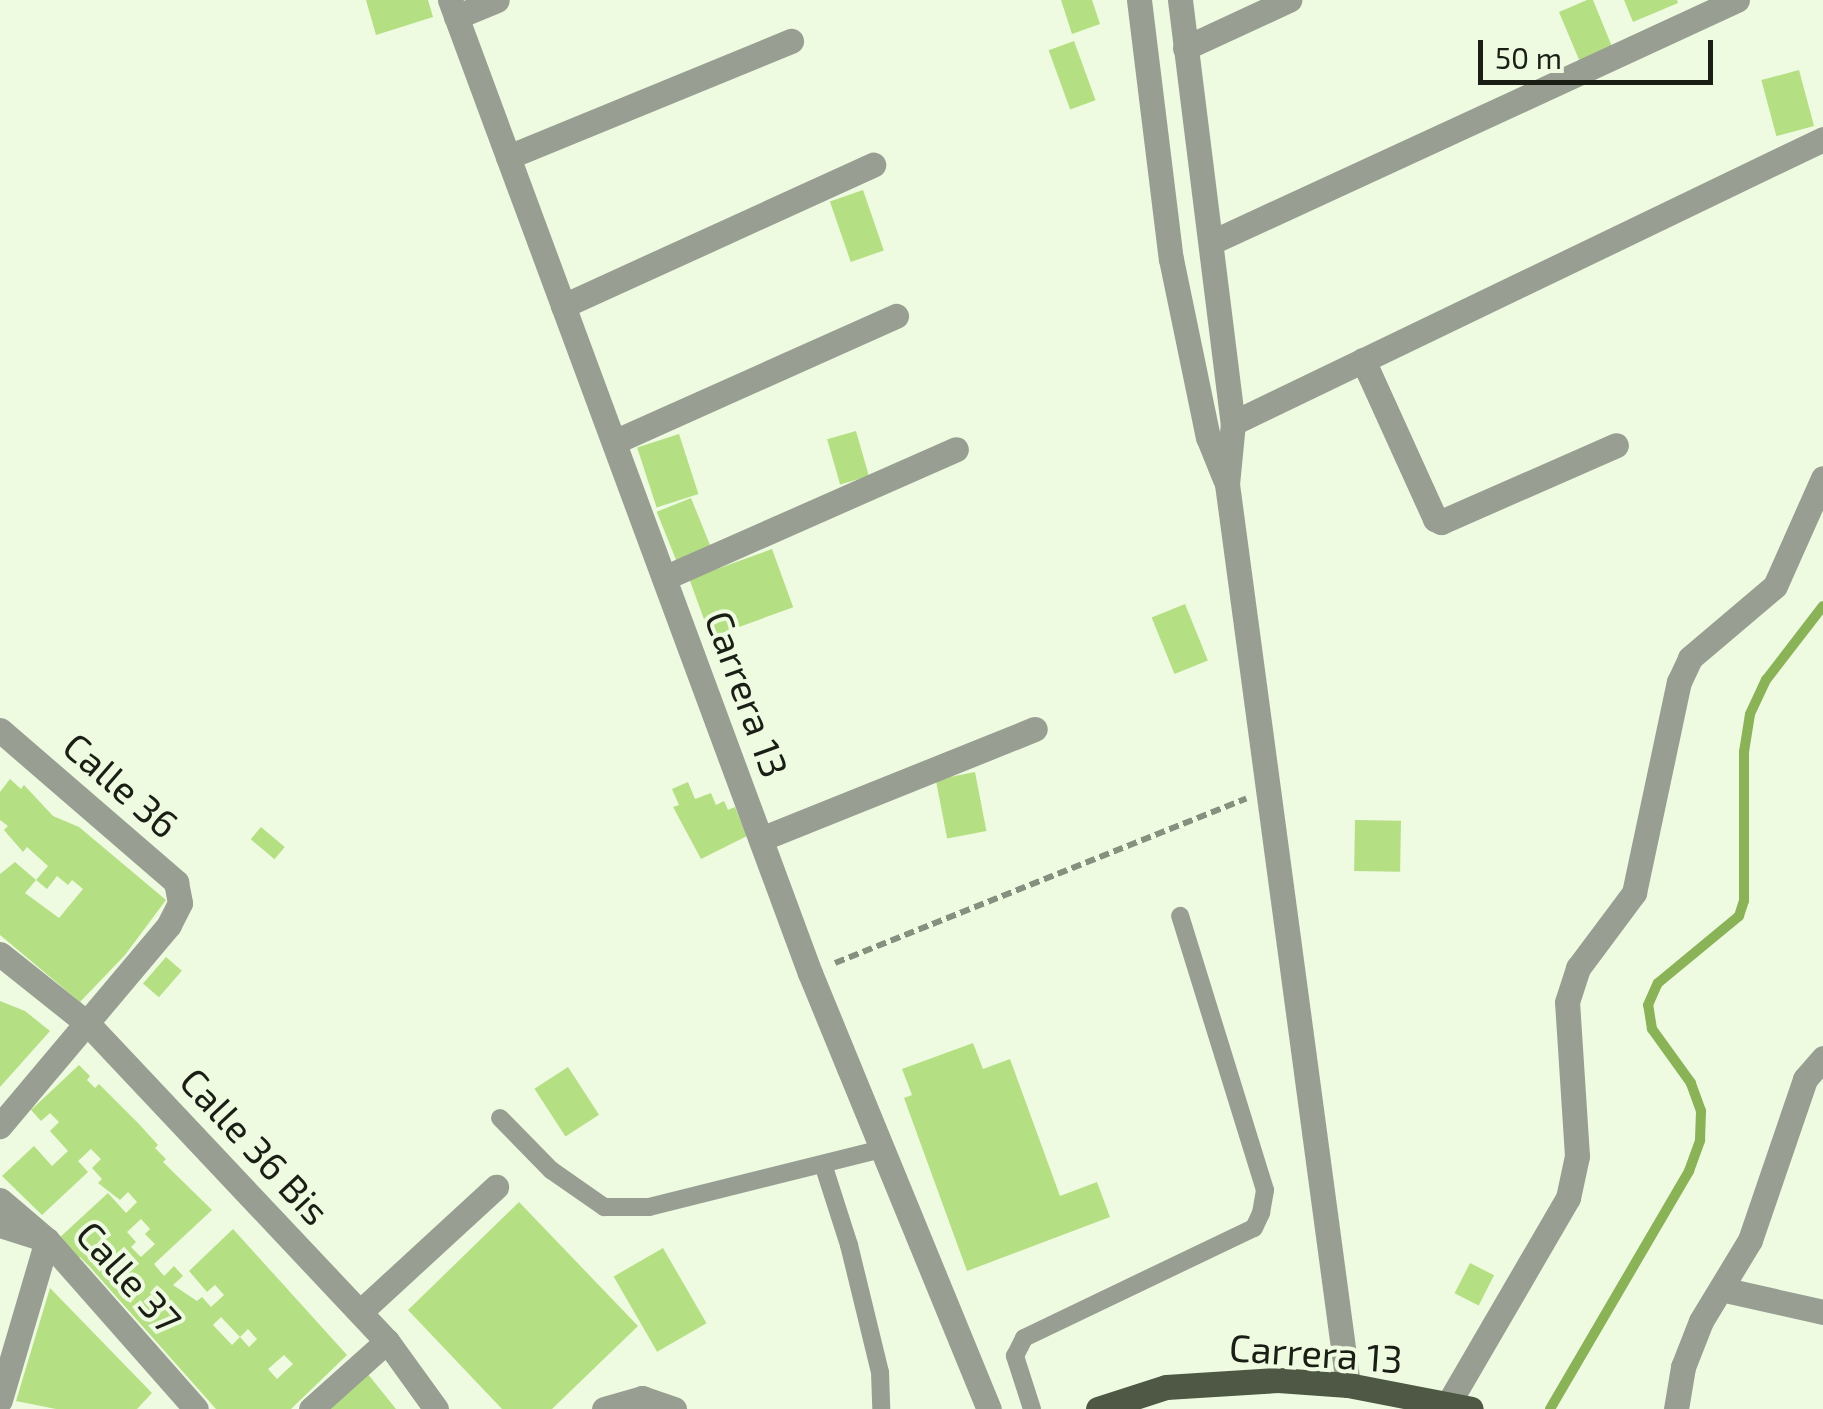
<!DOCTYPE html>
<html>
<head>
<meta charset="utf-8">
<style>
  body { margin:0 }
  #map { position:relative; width:1823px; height:1409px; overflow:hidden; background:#eefbe1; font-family:"Exo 2",sans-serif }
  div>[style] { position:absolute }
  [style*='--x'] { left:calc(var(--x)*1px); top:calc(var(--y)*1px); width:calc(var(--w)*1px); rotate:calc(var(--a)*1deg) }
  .stream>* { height:10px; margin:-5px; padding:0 5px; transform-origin:5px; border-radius:5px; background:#8ab257 }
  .building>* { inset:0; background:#b5df83; transform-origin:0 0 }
  .path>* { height:6px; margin-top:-3px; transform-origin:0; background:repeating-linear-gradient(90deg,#87907e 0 10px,transparent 0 15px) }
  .lane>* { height:18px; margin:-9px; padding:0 9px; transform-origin:9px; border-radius:9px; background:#999e93 }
  .street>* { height:25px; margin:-12.5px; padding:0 12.5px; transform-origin:12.5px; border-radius:12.5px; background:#999e93 }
  .primary>* { height:25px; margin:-12.5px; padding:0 12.5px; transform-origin:12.5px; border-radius:12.5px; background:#4e5845 }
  span { translate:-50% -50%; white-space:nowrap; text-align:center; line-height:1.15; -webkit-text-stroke:8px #eefbe1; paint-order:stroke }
  .street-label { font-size:38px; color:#1a1e15 }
  .scale { position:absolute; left:1478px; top:40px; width:235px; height:45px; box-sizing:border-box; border:5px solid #1a1e15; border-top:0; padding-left:12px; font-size:30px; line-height:35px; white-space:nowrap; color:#1a1e15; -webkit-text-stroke:8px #eefbe1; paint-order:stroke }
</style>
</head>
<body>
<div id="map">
  <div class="stream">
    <i style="--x:1550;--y:1409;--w:276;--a:-59.7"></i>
    <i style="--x:1689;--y:1171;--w:33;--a:-70"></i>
    <i style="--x:1700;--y:1140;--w:29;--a:-88"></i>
    <i style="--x:1701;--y:1111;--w:30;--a:-110"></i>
    <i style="--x:1691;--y:1083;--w:67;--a:-125.8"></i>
    <i style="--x:1652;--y:1029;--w:24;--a:-99"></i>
    <i style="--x:1648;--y:1005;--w:24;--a:-66"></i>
    <i style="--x:1658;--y:983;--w:105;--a:-39.6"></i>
    <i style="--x:1739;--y:916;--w:16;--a:-72"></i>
    <i style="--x:1744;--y:901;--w:149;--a:-90"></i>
    <i style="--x:1744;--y:752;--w:38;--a:-81"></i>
    <i style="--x:1750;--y:714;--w:38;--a:-65"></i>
    <i style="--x:1766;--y:680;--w:93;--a:-52.4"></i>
  </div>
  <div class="building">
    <i style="clip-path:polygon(366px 0,428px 0,433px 17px,376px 35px)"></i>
    <i style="clip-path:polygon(1061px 0,1092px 0,1100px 24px,1072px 34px)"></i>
    <i style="clip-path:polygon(1587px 0,1593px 0,1613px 49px,1580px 62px,1559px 12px)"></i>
    <i style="clip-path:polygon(1624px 0,1677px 0,1678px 3px,1633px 22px)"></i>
    <i style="left:1074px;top:41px;width:63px;height:27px;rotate:70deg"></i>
    <i style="left:1799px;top:70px;width:58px;height:39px;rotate:75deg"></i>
    <i style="left:863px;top:190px;width:64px;height:35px;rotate:71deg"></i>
    <i style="left:856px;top:431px;width:47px;height:30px;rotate:74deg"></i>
    <i style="left:679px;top:434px;width:63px;height:44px;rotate:72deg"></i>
    <i style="left:691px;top:498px;width:56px;height:37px;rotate:68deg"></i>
    <i style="left:772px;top:549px;width:62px;height:88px;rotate:70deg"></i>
    <i style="left:1185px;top:604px;width:61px;height:36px;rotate:68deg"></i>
    <i style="left:975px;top:772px;width:60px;height:40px;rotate:79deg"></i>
    <i style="clip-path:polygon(evenodd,10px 779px,21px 789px,24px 785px,53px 816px,79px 827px,166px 900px,125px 955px,80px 1002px,0 935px,0 874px,15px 862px,36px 880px,48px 866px,27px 847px,23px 852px,4px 830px,8px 826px,0 820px,0 792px,10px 779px,57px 876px,68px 885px,72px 880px,83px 889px,59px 918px,25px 893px,36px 880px,47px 889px,57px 876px)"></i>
    <i style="clip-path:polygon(688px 782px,695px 799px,711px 793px,716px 805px,724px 801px,728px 810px,735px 807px,747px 836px,701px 859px,673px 807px,679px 805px,672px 789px)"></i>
    <i style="left:1355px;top:820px;width:46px;height:51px;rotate:1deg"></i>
    <i style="left:261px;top:827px;width:31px;height:16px;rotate:40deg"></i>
    <i style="left:166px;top:957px;width:21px;height:35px;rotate:41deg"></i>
    <i style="clip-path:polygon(0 1001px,25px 1011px,50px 1031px,0 1087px)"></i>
    <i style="clip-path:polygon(973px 1043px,983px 1069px,1010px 1059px,1060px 1196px,1097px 1182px,1110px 1217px,967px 1271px,904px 1098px,912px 1095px,902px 1069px)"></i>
    <i style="clip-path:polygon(evenodd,79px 1065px,90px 1076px,87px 1080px,95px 1088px,99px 1084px,139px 1124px,158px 1145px,155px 1148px,166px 1159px,163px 1162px,212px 1210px,154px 1264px,164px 1276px,174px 1266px,183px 1276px,173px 1285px,197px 1301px,202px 1297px,211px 1307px,224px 1295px,215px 1285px,207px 1292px,189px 1271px,233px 1229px,347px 1355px,291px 1409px,216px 1409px,89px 1266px,80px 1257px,76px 1260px,57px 1240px,108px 1193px,126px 1213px,137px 1202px,128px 1192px,120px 1200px,98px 1183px,102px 1179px,92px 1168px,101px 1159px,91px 1149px,78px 1161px,88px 1172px,42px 1215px,2px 1176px,34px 1146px,52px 1166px,68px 1151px,50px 1131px,59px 1122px,50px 1113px,41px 1121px,31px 1110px,79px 1065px,141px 1219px,150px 1229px,145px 1234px,155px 1244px,141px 1257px,131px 1247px,136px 1242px,127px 1232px,141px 1219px,79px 1065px,221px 1317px,240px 1337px,248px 1329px,257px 1339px,249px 1347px,240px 1337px,232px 1345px,213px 1325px,221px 1317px,79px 1065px,284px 1355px,293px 1364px,277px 1379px,268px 1369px,284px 1355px)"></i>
    <i style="left:568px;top:1067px;width:57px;height:40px;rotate:57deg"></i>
    <i style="clip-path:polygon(519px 1202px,638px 1326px,552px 1409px,502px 1409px,408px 1310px)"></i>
    <i style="left:663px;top:1248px;width:87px;height:57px;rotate:60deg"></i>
    <i style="left:1470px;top:1263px;width:27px;height:34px;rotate:27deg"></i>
    <i style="clip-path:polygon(50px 1288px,152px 1393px,137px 1409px,56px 1409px,16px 1401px)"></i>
    <i style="clip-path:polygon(363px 1368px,396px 1409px,323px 1409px)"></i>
  </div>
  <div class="path">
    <i style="--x:835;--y:963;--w:443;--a:-21.8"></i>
  </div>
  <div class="lane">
    <i style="--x:500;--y:1118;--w:73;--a:45.6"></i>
    <i style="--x:551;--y:1170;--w:65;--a:34.9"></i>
    <i style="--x:604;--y:1207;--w:45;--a:0"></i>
    <i style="--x:649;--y:1207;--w:243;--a:-14"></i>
    <i style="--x:823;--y:1164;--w:85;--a:72.2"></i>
    <i style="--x:849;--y:1245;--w:131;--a:76.3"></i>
    <i style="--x:880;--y:1372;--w:37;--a:88"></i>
    <i style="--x:1032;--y:1409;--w:56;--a:-107.8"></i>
    <i style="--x:1015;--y:1356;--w:20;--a:-63"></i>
    <i style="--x:1024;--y:1338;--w:255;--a:-25.6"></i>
    <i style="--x:1254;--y:1228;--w:17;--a:-65"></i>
    <i style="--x:1261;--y:1213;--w:23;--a:-80"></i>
    <i style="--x:1265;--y:1190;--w:287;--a:-107.2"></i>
  </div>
  <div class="street">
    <i style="--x:450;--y:0;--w:1037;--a:69.7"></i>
    <i style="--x:810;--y:973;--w:471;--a:67.7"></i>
    <i style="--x:1139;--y:0;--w:261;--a:83"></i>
    <i style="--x:1171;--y:259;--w:182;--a:78.3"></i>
    <i style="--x:1208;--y:437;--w:45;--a:68"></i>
    <i style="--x:1180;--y:0;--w:426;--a:82.9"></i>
    <i style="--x:1233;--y:423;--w:61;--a:95.6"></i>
    <i style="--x:1227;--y:484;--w:909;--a:82.35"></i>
    <i style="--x:456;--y:17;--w:44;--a:-22.5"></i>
    <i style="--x:1185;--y:48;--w:115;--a:-24.8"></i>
    <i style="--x:508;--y:157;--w:306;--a:-22.3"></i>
    <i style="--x:1212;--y:242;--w:578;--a:-24.75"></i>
    <i style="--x:563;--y:306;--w:341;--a:-24.5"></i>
    <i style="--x:1363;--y:360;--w:175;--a:65.6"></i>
    <i style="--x:1435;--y:519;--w:7;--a:27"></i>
    <i style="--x:1441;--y:522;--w:191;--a:-23.7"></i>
    <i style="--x:1233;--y:423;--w:655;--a:-25.7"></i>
    <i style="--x:614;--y:442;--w:309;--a:-24.1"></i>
    <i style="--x:664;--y:578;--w:319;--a:-23.8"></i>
    <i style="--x:0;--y:730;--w:233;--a:40.8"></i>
    <i style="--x:176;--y:882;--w:21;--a:79"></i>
    <i style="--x:180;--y:903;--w:25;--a:117"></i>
    <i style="--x:169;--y:925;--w:263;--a:130.1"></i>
    <i style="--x:761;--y:839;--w:295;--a:-21.9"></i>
    <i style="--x:0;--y:954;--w:112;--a:38.5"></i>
    <i style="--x:88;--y:1024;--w:436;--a:46.7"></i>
    <i style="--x:387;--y:1341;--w:84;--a:54.2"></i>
    <i style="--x:0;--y:1200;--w:62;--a:40.4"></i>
    <i style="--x:47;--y:1240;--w:225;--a:48.6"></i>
    <i style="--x:0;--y:1225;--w:49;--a:17.7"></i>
    <i style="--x:47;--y:1240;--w:167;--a:106.4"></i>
    <i style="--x:1721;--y:1289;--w:105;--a:12.7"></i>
    <i style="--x:360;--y:1312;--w:185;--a:-42.6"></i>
    <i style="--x:1448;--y:1404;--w:238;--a:-59.8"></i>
    <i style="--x:1568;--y:1198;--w:43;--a:-77.9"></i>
    <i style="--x:1577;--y:1156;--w:154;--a:-93.7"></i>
    <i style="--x:1567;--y:1002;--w:36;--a:-72"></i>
    <i style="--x:1578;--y:968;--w:94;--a:-53.3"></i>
    <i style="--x:1634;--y:893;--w:216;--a:-78"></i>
    <i style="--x:1679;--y:682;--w:26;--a:-65"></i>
    <i style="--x:1690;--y:658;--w:111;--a:-40.3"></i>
    <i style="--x:1775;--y:586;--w:118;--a:-66"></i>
    <i style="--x:311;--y:1409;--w:102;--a:-41.8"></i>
    <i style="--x:604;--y:1409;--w:40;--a:-16"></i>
    <i style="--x:642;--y:1398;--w:34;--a:19"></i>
    <i style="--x:1676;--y:1409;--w:43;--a:-80.5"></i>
    <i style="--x:1683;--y:1367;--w:49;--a:-68.6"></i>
    <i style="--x:1701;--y:1321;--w:95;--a:-58.8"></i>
    <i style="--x:1750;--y:1240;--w:170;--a:-71.1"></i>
    <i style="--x:1805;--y:1079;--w:28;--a:-49"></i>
  </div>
  <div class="primary">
    <i style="--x:1098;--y:1409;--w:71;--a:-17.9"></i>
    <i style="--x:1166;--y:1387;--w:112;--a:-3.6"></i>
    <i style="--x:1278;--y:1380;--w:70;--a:4.1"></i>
    <i style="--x:1348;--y:1385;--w:125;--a:11"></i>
  </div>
  <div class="street-label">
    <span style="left:747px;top:694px;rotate:70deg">Carrera 13</span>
    <span style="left:121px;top:785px;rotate:41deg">Calle 36</span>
    <span style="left:255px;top:1146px;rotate:47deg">Calle 36 Bis</span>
    <span style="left:129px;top:1277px;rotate:48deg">Calle 37</span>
    <span style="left:1316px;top:1353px;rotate:4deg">Carrera 13</span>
  </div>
  <div class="scale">50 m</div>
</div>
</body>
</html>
